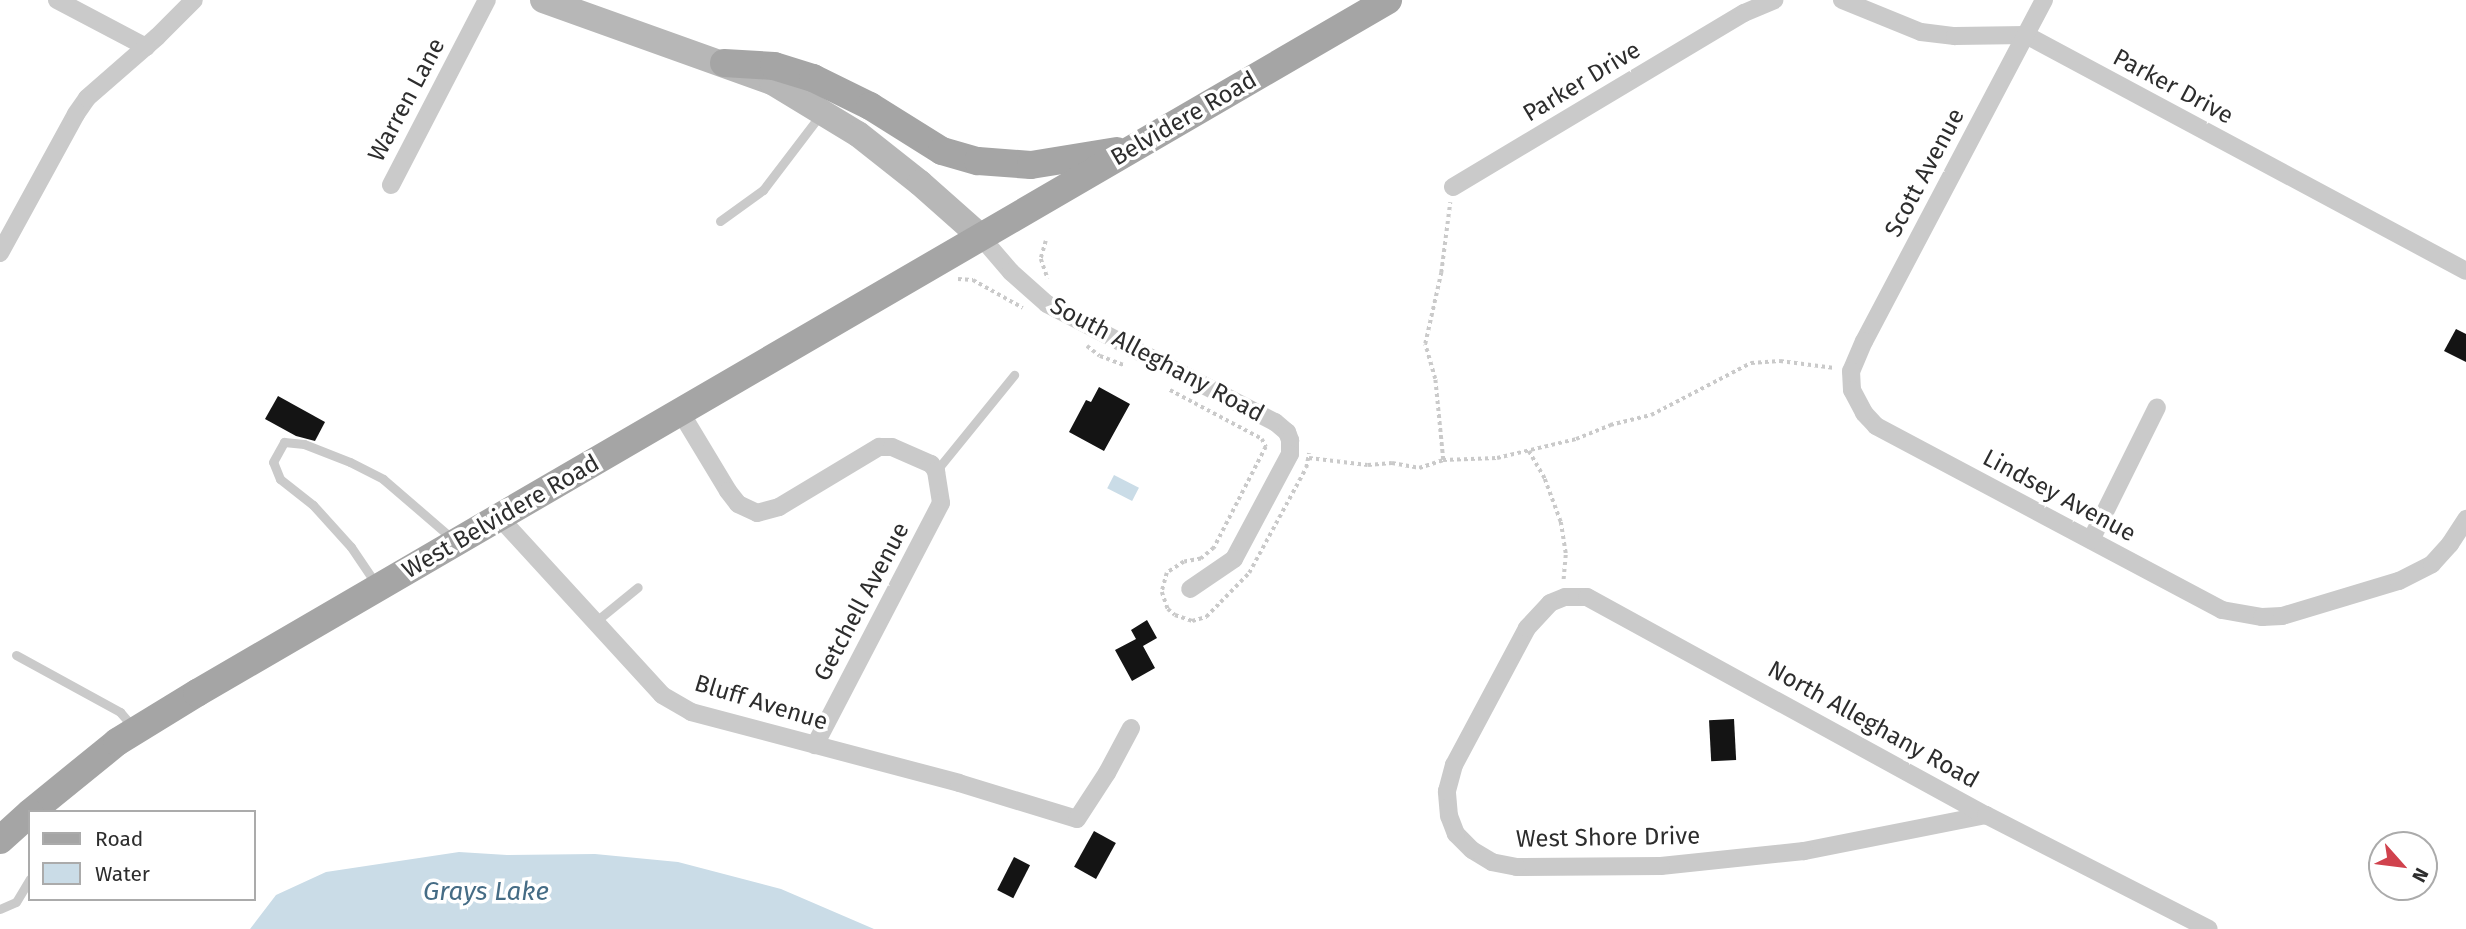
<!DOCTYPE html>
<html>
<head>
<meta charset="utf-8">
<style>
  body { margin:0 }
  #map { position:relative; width:2466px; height:929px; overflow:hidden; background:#fff; font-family:"Fira Sans",sans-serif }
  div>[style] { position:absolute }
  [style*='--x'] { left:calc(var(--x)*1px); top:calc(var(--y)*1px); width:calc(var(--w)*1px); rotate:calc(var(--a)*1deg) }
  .water>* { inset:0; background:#cadce7; transform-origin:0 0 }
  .building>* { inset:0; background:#141414; transform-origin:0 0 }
  .path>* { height:3.5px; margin-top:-1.75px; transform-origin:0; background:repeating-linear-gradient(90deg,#cacaca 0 3.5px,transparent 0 7px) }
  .lane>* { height:9px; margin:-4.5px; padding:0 4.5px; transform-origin:4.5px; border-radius:4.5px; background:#cacaca }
  .street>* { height:18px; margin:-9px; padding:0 9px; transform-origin:9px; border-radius:9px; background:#cacaca }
  .secondary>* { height:26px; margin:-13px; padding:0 13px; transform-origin:13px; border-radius:13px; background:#b7b7b7 }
  .primary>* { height:28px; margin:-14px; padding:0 14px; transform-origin:14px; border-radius:14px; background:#a5a5a5 }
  span { translate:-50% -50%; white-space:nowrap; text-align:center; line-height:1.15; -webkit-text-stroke:7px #fff; paint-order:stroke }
  .street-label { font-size:24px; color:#2d2d2d }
  .water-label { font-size:26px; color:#456c85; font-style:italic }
  .legend { position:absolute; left:28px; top:810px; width:228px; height:91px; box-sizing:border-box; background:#fff; border:2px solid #ababab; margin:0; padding:9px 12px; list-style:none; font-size:21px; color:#2d2d2d }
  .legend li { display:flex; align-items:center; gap:14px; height:35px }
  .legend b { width:35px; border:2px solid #ababab }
  .north { position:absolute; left:2368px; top:831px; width:70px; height:70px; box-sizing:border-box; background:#fff; border:2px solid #ababab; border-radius:50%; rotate:118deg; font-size:19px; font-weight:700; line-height:28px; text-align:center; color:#2d2d2d }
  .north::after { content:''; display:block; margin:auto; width:24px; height:32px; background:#d0424d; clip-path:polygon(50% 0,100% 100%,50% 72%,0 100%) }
</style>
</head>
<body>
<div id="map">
  <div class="water">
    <i style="left:1114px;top:475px;width:28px;height:15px;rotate:27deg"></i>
    <i style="clip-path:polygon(459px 852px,507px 855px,595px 854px,678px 862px,781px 889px,874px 929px,250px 929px,276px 895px,326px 872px)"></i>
  </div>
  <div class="building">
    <i style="clip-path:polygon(2456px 329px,2466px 334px,2466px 362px,2444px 351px)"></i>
    <i style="clip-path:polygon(1099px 387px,1130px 404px,1104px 451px,1069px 432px,1086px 400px,1091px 402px)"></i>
    <i style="clip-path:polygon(278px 396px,325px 422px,315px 441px,296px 436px,265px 419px)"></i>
    <i style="clip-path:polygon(1147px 620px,1157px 638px,1143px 646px,1155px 668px,1132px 681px,1115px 650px,1136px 639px,1131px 630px)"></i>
    <i style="left:1734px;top:719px;width:41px;height:25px;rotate:87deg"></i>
    <i style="left:1094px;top:831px;width:25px;height:41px;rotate:29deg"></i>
    <i style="left:1014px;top:857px;width:18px;height:37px;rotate:27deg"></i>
  </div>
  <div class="path">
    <i style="--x:1046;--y:241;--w:19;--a:106"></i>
    <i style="--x:1041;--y:259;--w:21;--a:71"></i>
    <i style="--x:958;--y:279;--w:15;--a:4"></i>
    <i style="--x:973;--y:280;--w:57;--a:29.2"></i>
    <i style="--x:1087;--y:346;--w:16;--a:38"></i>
    <i style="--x:1100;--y:356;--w:25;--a:21"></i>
    <i style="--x:1170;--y:390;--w:104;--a:28"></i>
    <i style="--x:1262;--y:439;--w:9;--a:63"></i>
    <i style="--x:1266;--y:447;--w:114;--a:117.2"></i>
    <i style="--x:1214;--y:548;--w:17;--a:140"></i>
    <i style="--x:1201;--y:559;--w:17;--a:170"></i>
    <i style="--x:1184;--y:562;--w:20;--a:147"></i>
    <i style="--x:1167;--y:573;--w:20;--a:105"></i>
    <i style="--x:1162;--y:592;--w:18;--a:71"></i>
    <i style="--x:1168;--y:609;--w:9;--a:41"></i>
    <i style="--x:1175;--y:615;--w:18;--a:19"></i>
    <i style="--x:1192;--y:621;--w:15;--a:-16"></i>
    <i style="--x:1206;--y:617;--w:62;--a:-45.7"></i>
    <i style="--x:1249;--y:573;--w:119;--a:-61.5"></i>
    <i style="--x:1306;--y:468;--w:15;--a:-79"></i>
    <i style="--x:1529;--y:451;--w:32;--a:60"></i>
    <i style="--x:1545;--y:479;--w:46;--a:69.6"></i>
    <i style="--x:1561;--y:522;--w:33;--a:81"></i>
    <i style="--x:1566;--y:555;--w:25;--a:95"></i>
    <i style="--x:1309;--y:458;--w:59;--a:6.8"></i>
    <i style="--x:1368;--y:465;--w:24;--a:-5"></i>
    <i style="--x:1392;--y:463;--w:27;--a:10"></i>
    <i style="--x:1419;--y:468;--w:25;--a:-18"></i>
    <i style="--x:1443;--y:460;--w:54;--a:-2.1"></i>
    <i style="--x:1497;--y:458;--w:81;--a:-13.5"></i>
    <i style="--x:1576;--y:439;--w:37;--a:-22"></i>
    <i style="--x:1610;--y:425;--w:42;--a:-13.7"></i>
    <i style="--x:1651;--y:415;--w:113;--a:-27.5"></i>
    <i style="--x:1751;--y:363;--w:29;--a:-4"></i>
    <i style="--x:1780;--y:361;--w:55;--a:7.3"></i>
    <i style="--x:1443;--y:460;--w:81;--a:-95.6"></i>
    <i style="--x:1435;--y:379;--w:36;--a:-106"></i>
    <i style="--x:1425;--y:344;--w:73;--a:-77.3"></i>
    <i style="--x:1441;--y:273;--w:71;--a:-82.7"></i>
  </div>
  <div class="lane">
    <i style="--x:720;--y:221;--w:53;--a:-35.8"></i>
    <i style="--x:763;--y:190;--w:96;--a:-52.7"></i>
    <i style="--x:936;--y:471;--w:124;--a:-50.9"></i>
    <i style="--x:376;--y:584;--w:45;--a:-124"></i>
    <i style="--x:351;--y:547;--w:57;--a:-132.1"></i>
    <i style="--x:313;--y:505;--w:42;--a:-141.8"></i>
    <i style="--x:280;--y:479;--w:18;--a:-112"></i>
    <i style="--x:273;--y:462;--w:23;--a:-61"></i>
    <i style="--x:284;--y:442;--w:20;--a:6"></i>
    <i style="--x:304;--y:444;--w:49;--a:21.4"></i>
    <i style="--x:350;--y:462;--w:37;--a:27"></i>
    <i style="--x:383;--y:479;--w:94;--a:40.7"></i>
    <i style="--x:595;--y:622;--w:55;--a:-39.1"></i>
    <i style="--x:16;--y:655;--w:119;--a:28.7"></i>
    <i style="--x:120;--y:712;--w:18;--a:49"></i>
    <i style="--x:0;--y:909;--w:17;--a:-24"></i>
    <i style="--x:16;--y:902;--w:27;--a:-59"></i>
  </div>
  <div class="street">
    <i style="--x:57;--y:0;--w:101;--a:27.8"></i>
    <i style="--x:1842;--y:0;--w:85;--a:22.1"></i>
    <i style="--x:1921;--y:32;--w:34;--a:7"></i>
    <i style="--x:1955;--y:36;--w:71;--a:-0.8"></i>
    <i style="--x:2026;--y:35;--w:499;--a:28.2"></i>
    <i style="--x:2044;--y:0;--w:386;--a:117.8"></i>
    <i style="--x:1864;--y:341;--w:33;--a:113"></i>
    <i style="--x:1851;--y:371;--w:19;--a:87"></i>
    <i style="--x:1852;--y:390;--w:26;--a:62"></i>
    <i style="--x:1864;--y:413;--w:18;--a:47"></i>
    <i style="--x:1876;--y:426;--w:392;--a:28"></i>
    <i style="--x:2222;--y:610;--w:41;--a:9.9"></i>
    <i style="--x:2262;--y:617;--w:20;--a:-3"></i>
    <i style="--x:2282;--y:616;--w:122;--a:-16.7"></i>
    <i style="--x:2399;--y:581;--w:37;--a:-27"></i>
    <i style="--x:2432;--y:564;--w:27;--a:-48"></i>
    <i style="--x:2450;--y:544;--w:30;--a:-57"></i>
    <i style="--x:391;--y:185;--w:208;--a:-62.6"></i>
    <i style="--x:1453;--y:187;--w:339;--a:-30.9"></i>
    <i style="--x:1744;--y:13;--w:33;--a:-23"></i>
    <i style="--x:981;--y:237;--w:46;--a:49.4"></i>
    <i style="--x:1011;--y:272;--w:48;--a:41.6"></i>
    <i style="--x:1047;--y:304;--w:257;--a:27.4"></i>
    <i style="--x:1275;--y:422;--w:16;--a:40"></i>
    <i style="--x:1287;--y:432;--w:9;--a:69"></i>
    <i style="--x:1290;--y:440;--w:14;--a:90"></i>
    <i style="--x:1290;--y:454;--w:119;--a:118.1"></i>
    <i style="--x:1234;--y:559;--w:53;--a:145.7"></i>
    <i style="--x:0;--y:253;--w:158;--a:-61.3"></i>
    <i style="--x:76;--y:114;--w:19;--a:-55"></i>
    <i style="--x:87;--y:98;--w:93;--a:-41.1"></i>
    <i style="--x:157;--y:37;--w:52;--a:-45"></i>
    <i style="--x:681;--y:413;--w:91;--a:58.9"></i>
    <i style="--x:728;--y:491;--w:16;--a:52"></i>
    <i style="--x:738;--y:504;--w:21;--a:25"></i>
    <i style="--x:757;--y:513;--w:23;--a:-15"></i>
    <i style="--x:779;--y:507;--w:117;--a:-31"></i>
    <i style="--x:879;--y:447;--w:13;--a:0"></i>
    <i style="--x:892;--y:447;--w:43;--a:23.6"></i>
    <i style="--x:931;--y:464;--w:9;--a:54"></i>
    <i style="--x:936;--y:471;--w:32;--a:81"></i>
    <i style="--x:941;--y:503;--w:273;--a:117.5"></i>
    <i style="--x:500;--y:518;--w:240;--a:47.5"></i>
    <i style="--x:662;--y:695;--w:34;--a:30"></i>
    <i style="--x:691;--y:712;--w:277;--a:14.8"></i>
    <i style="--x:959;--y:783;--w:123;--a:17"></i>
    <i style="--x:1077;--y:819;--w:55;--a:-56.9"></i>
    <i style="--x:1107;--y:773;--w:51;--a:-61.9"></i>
    <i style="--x:2091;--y:540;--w:148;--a:-63.6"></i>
    <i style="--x:1986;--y:815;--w:186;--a:168.8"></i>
    <i style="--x:1804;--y:851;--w:144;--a:174"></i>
    <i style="--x:1661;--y:866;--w:144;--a:179.6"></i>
    <i style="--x:1517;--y:867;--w:25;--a:-169"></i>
    <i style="--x:1492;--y:862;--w:23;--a:-149"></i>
    <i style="--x:1472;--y:850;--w:23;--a:-135"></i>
    <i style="--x:1456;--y:834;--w:19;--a:-111"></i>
    <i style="--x:1449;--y:816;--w:25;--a:-95"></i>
    <i style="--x:1447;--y:791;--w:27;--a:-75"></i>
    <i style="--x:1454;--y:765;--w:155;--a:-61.9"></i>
    <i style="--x:1527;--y:628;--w:34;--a:-47"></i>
    <i style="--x:1550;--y:603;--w:16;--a:-22"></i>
    <i style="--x:1565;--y:597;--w:22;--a:0"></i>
    <i style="--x:1587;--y:597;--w:455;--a:28.7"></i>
    <i style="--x:1986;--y:815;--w:250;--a:27.1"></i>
  </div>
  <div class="secondary">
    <i style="--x:543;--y:0;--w:243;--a:19.7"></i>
    <i style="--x:772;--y:82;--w:100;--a:31.2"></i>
    <i style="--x:858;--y:134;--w:79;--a:38.3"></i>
    <i style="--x:920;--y:183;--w:81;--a:41.5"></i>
  </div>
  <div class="primary">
    <i style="--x:724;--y:63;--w:50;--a:3.4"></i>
    <i style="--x:774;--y:66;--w:41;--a:17.1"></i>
    <i style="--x:813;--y:78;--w:64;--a:26.2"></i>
    <i style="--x:870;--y:106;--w:85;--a:32"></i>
    <i style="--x:942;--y:151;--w:37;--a:16"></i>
    <i style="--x:978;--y:161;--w:53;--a:4.3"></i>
    <i style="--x:1031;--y:165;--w:87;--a:-9.2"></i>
    <i style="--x:31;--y:812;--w:111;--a:-39.1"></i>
    <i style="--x:117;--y:742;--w:94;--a:-31.5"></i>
    <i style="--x:197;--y:693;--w:1378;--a:-30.19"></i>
    <i style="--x:0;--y:840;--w:40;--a:-42"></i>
  </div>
  <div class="street-label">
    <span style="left:1582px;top:82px;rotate:-31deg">Parker Drive</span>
    <span style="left:2173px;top:87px;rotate:28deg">Parker Drive</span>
    <span style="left:407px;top:100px;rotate:-62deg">Warren Lane</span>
    <span style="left:1184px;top:119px;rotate:-30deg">Belvidere Road</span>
    <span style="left:1925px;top:173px;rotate:-62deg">Scott Avenue</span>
    <span style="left:1157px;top:360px;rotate:28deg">South Alleghany Road</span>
    <span style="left:2059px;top:496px;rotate:28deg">Lindsey Avenue</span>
    <span style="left:501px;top:517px;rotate:-30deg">West Belvidere Road</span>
    <span style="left:862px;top:602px;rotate:-62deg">Getchell Avenue</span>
    <span style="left:761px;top:703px;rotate:17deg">Bluff Avenue</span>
    <span style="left:1873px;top:725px;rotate:29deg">North Alleghany Road</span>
    <span style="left:1608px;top:838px;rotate:-1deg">West Shore Drive</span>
  </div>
  <div class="water-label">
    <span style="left:486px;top:892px">Grays Lake</span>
  </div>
  <ul class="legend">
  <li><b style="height:9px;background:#a5a5a5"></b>Road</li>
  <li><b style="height:19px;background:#cadce7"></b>Water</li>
  </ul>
  <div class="north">N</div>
</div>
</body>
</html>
